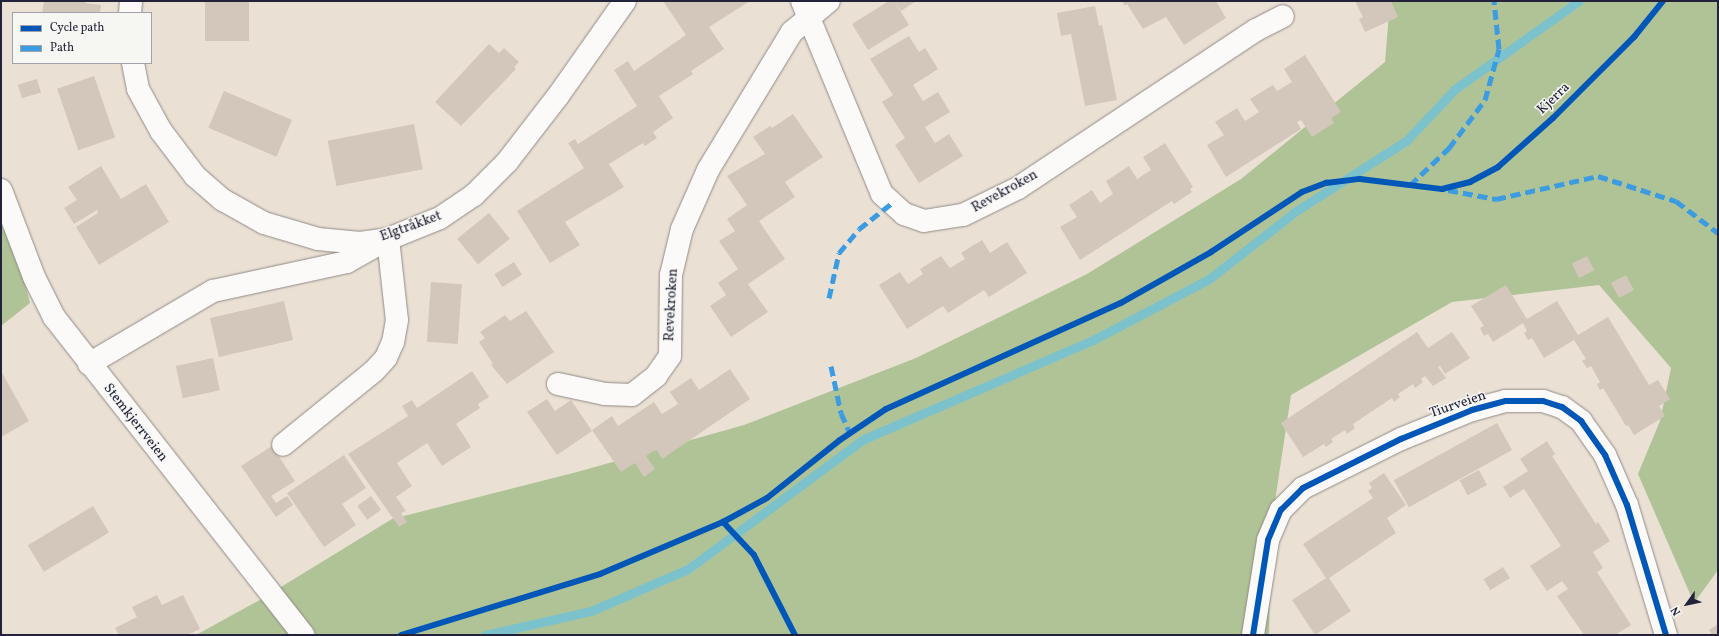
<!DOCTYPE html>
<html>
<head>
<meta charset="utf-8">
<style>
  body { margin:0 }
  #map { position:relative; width:1719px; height:636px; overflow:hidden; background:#ebe0d4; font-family:Vollkorn,serif }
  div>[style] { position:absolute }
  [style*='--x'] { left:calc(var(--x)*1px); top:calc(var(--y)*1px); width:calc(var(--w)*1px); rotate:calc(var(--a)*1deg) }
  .forest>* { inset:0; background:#b0c396 }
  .stream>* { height:9px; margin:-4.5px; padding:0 4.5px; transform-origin:4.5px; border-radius:4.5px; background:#7cc2cd }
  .building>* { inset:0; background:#d3c7bc; transform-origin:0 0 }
  .roads { filter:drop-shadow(0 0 1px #908b88) drop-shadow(0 0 1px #908b88) }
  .minor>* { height:22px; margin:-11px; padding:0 11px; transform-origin:11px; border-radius:11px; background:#fcfaf9 }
  .tertiary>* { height:22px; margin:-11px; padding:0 11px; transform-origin:11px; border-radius:11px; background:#fcfaf9 }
  .quiet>* { height:5px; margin-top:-2.5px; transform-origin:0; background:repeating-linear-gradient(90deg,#3c9ce2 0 10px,transparent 0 15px) }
  .cycleway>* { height:6px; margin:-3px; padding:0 3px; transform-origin:3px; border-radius:3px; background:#0057b8 }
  span { translate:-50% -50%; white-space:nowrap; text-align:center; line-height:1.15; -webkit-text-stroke:3px #f6f6f2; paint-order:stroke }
  .street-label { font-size:14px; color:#22223b }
  .frame { position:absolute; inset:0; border:2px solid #22223b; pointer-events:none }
  .legend { position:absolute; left:12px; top:12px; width:140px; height:52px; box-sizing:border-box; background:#f6f6f2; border:1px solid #a1a1a9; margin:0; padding:5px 7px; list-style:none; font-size:12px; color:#22223b }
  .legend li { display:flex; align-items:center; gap:8px; height:20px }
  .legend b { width:20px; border:1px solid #a1a1a9 }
  .north { position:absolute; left:1667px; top:584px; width:40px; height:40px; -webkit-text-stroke:3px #f6f6f2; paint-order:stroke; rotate:237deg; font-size:11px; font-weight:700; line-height:16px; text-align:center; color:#22223b }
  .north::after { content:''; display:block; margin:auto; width:14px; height:18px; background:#22223b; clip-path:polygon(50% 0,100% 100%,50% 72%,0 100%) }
</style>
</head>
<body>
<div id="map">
  <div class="forest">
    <i style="clip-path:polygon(1390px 1px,1718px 1px,1718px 570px,1694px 603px,1638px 474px,1660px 421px,1671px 368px,1599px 285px,1452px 302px,1291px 395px,1272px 521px,1269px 635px,196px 635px,258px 601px,392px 519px,577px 472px,744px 425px,916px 358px,1087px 274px,1241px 179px,1385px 62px)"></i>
    <i style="clip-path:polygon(1px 184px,30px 303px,1px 326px)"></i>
  </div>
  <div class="stream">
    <i style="--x:485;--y:635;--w:109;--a:-12.8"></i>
    <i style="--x:591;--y:611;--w:106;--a:-23.4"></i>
    <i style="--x:688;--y:569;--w:219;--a:-36.5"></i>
    <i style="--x:864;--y:439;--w:249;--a:-23.4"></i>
    <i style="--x:1093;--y:340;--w:131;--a:-27.7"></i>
    <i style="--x:1209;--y:279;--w:110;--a:-38"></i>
    <i style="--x:1296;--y:211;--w:130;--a:-32.5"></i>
    <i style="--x:1406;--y:141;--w:71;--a:-46.7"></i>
    <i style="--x:1455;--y:89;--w:152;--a:-35.4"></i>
  </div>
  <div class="building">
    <i style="clip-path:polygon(44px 1px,85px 1px,85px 3px,101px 5px,100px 13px,42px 13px)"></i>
    <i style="left:205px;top:1px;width:44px;height:40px"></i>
    <i style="clip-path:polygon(663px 1px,750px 1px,709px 27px,724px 49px,691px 71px,693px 74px,659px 96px,673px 118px,653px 132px,657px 138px,645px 146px,643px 143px,609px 164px,624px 187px,565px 222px,580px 245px,550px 263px,517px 211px,584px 168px,568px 143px,575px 139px,578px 144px,637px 106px,614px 70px,628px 61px,634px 71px,686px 35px)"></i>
    <i style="clip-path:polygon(889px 1px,894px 1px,909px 25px,868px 50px,852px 24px)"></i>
    <i style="clip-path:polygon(894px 1px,916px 1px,901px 11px)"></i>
    <i style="clip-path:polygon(1122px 1px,1216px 1px,1226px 18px,1184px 45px,1166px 17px,1143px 29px,1127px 4px,1125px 6px)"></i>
    <i style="clip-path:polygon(1355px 1px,1391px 1px,1398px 17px,1365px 32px,1359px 19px,1363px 17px)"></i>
    <i style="clip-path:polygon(1095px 6px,1099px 26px,1102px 25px,1117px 100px,1085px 106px,1071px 34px,1061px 36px,1057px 13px)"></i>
    <i style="clip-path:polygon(909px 36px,919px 52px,925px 48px,938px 69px,913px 85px,923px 101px,938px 92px,950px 112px,925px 127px,935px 143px,949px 134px,963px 156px,919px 183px,895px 145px,905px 138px,882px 102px,893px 95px,870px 59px)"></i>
    <i style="clip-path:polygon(489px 44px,499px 53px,504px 48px,519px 62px,514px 67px,516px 69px,461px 126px,435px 102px)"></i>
    <i style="clip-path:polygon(1305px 55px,1341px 112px,1331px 118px,1334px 123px,1312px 137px,1301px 120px,1297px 122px,1301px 129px,1226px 177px,1207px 145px,1224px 135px,1215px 122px,1237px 108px,1245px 121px,1259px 112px,1250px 99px,1273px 85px,1277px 91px,1292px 82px,1284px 69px)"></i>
    <i style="left:94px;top:76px;width:65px;height:39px;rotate:71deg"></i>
    <i style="left:37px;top:79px;width:14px;height:20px;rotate:73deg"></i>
    <i style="left:224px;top:91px;width:74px;height:40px;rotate:23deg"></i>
    <i style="clip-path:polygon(793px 114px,823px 157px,785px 182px,795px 197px,759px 221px,785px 259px,748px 284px,768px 312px,731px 337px,710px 306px,726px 295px,718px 283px,738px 269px,719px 241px,735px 231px,727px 219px,747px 205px,727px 176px,765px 154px,753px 137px,770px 126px,772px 128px)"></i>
    <i style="left:414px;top:124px;width:46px;height:88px;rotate:79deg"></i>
    <i style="clip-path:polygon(1165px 143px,1193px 187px,1190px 189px,1192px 192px,1174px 204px,1172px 201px,1080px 260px,1060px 227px,1077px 217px,1069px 205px,1092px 190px,1100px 203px,1113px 194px,1106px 181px,1129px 166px,1137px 179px,1151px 170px,1143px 157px)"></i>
    <i style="clip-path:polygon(101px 166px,121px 199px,146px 184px,169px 222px,99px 265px,76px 227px,98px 213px,97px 210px,74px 224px,64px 208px,77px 200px,68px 187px)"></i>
    <i style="left:489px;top:213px;width:33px;height:41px;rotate:51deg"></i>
    <i style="clip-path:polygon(982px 240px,990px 253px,1007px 242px,1027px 273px,989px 297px,984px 290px,948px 313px,943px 306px,907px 329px,879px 285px,900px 272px,908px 284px,923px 274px,920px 269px,941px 256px,950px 268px,965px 259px,961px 253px)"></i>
    <i style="left:1587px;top:256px;width:16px;height:17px;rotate:63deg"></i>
    <i style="left:514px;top:262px;width:15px;height:23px;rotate:58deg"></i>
    <i style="left:1626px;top:275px;width:17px;height:17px;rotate:62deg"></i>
    <i style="left:431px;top:282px;width:31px;height:60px;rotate:4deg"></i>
    <i style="clip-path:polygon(1506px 285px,1527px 319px,1557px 301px,1578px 335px,1608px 317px,1649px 385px,1658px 380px,1670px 399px,1659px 406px,1665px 416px,1634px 435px,1628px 425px,1626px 426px,1603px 388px,1600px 390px,1597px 384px,1600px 382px,1591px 366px,1587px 368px,1582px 361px,1586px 359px,1574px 340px,1544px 358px,1532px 338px,1528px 340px,1524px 333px,1527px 331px,1523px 323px,1493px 342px,1488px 334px,1484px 336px,1480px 328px,1484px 326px,1471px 306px)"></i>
    <i style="left:284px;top:301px;width:40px;height:76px;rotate:77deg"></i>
    <i style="clip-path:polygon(526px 311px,554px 352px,507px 384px,491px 365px,493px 364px,479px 342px,485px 338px,480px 332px,505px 315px,510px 321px)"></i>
    <i style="clip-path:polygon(1417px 332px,1428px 348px,1452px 332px,1470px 358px,1445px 374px,1440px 366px,1438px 367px,1446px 378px,1433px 386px,1425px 376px,1421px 379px,1423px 382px,1415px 388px,1413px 384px,1398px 394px,1400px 397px,1394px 402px,1392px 398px,1353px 424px,1355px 428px,1347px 434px,1345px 430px,1331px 439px,1333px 442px,1326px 447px,1324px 444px,1303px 457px,1281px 423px)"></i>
    <i style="left:213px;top:358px;width:33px;height:38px;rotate:78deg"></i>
    <i style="clip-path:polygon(730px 369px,750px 399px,662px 459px,656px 449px,646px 456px,655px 469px,644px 477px,635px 463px,621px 472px,592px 430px,612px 416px,618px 426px,654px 402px,662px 414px,678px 404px,670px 392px,691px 378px,699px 390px)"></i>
    <i style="clip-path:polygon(1px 371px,29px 421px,1px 437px)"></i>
    <i style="clip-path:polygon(472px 371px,489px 397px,478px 404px,480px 408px,456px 424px,471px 447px,442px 466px,427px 443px,397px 463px,412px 486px,396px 497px,406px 511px,401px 513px,407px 522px,399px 527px,348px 454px,408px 416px,402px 406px,412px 400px,417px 408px)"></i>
    <i style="clip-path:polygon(547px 399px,555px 411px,571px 400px,592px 431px,557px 455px,527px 412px)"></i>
    <i style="left:1497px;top:423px;width:31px;height:118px;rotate:61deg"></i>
    <i style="clip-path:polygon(1547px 441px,1555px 454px,1552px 456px,1596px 524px,1598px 522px,1610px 541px,1593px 552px,1603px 568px,1597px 572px,1631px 625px,1615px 635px,1584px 635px,1557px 596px,1568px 589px,1562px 581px,1547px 591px,1530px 566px,1561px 546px,1524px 489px,1510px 498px,1503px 487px,1528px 471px,1520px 459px)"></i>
    <i style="clip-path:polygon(272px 446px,295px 481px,271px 496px,276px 503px,287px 496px,293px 505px,276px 517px,241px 466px)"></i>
    <i style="clip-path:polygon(344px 455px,366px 488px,342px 504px,356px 525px,324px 547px,287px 493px)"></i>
    <i style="left:1479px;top:470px;width:17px;height:22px;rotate:62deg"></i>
    <i style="clip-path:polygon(1384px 473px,1406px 505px,1387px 518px,1396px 533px,1329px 578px,1351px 611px,1315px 635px,1292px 600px,1326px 578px,1303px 544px,1373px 498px,1368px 491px,1372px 488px,1369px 483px)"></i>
    <i style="left:371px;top:496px;width:17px;height:17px;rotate:54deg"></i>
    <i style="left:93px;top:506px;width:31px;height:76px;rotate:59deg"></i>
    <i style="left:1503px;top:567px;width:13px;height:23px;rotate:58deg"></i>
    <i style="clip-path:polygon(157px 595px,162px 605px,183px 595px,200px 629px,187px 635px,119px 635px,115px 628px,137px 617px,132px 607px)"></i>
    <i style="clip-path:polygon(1718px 624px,1718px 635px,1712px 635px,1709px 630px)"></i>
  </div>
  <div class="roads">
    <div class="minor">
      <i style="--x:802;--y:1;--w:209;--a:67.5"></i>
      <i style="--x:882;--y:194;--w:30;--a:42"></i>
      <i style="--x:904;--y:214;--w:21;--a:19"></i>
      <i style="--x:924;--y:221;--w:39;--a:-9"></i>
      <i style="--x:963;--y:215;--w:61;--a:-26.1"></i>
      <i style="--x:1018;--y:188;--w:286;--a:-33.6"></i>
      <i style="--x:1256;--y:30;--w:30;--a:-27"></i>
      <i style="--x:130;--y:13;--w:12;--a:-85"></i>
      <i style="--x:133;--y:63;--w:26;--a:79"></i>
      <i style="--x:138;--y:89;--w:48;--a:61.3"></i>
      <i style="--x:161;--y:131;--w:56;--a:52.9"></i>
      <i style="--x:195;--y:176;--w:37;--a:41"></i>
      <i style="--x:223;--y:200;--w:47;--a:29.3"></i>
      <i style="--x:264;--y:223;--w:56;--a:16.5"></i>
      <i style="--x:318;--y:239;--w:42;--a:5.4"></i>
      <i style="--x:360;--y:243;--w:28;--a:-8"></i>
      <i style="--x:388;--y:239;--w:56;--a:-22"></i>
      <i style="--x:440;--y:218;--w:41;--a:-34.1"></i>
      <i style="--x:474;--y:195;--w:47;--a:-45"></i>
      <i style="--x:507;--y:162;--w:83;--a:-52.3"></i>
      <i style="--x:558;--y:96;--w:116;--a:-54.8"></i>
      <i style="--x:89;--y:364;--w:144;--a:-30.5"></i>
      <i style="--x:213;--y:291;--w:137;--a:-12.2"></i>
      <i style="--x:347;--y:262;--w:47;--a:-29.3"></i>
      <i style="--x:388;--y:239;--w:81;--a:83.7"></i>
      <i style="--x:397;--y:320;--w:22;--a:100"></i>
      <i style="--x:393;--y:342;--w:17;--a:114"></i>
      <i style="--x:386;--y:358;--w:18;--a:133"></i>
      <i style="--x:374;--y:371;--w:117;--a:140.9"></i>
      <i style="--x:558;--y:384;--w:48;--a:12"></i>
      <i style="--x:605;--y:394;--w:27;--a:2"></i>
      <i style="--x:632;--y:395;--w:31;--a:-38"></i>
      <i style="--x:656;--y:376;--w:24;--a:-55"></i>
      <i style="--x:670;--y:356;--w:81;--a:-89.3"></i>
      <i style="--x:671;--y:275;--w:47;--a:-76.6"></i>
      <i style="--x:682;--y:229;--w:64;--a:-66.2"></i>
      <i style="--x:708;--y:170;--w:162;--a:-58.7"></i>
      <i style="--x:792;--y:32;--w:48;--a:-40"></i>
      <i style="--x:1253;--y:635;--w:96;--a:-81"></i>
      <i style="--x:1268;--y:540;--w:33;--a:-67"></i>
      <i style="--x:1281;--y:510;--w:31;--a:-45"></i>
      <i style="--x:1303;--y:488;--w:110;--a:-26.6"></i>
      <i style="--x:1401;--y:439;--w:77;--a:-22.2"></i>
      <i style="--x:1472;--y:410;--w:35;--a:-15"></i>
      <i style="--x:1506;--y:401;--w:37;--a:0"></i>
      <i style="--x:1543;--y:401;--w:20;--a:18"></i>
      <i style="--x:1562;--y:407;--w:24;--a:36"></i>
      <i style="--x:1581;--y:421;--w:42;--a:54.8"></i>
      <i style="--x:1605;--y:455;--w:55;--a:66.3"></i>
      <i style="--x:1627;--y:505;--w:136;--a:73.3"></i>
    </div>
    <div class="tertiary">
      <i style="--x:1;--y:190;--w:93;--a:69.2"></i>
      <i style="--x:34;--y:277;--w:45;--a:63.4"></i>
      <i style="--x:54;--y:317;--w:404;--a:51.9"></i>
    </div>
  </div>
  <div class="quiet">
    <i style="--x:1410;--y:185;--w:54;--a:-43.5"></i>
    <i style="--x:1449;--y:148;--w:60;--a:-53.1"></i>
    <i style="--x:1485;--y:100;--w:53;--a:-74.6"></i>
    <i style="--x:1499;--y:49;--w:48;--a:-95.9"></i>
    <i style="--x:1448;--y:190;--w:49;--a:10.6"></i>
    <i style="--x:1496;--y:199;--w:105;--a:-12.7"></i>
    <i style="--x:1598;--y:176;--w:82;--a:17.8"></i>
    <i style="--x:1676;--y:201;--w:53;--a:37.3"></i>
    <i style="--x:829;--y:298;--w:46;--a:-77.5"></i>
    <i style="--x:839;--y:253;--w:31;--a:-50"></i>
    <i style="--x:859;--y:229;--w:42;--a:-38.2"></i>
    <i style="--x:831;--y:366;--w:48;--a:78"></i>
    <i style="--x:841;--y:413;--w:22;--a:66"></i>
  </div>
  <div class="cycleway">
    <i style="--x:723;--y:522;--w:45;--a:46.8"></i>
    <i style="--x:754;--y:555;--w:90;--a:62.9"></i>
    <i style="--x:401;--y:635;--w:208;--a:-17"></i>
    <i style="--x:600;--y:574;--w:134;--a:-22.9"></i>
    <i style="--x:723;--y:522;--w:50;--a:-28.6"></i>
    <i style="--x:767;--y:498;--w:93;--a:-38.5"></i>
    <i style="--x:840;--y:440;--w:55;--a:-34"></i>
    <i style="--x:886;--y:409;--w:258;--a:-24.3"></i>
    <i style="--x:1121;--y:303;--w:103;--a:-29.5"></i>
    <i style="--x:1211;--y:252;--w:109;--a:-33.4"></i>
    <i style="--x:1302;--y:192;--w:26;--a:-21"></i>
    <i style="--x:1326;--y:183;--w:34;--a:-7"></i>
    <i style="--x:1360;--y:179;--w:83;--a:7"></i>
    <i style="--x:1442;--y:189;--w:29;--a:-14"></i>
    <i style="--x:1470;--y:182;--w:32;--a:-28"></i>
    <i style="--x:1498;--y:167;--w:74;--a:-41.7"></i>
    <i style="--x:1553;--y:118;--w:115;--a:-45"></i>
    <i style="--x:1634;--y:37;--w:46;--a:-51.1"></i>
    <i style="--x:1253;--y:635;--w:96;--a:-81"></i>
    <i style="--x:1268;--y:540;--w:33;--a:-67"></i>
    <i style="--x:1281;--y:510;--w:31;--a:-45"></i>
    <i style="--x:1303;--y:488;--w:110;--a:-26.6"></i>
    <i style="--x:1401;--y:439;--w:77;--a:-22.2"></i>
    <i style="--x:1472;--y:410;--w:35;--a:-15"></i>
    <i style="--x:1506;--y:401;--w:37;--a:0"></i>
    <i style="--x:1543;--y:401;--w:20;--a:18"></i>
    <i style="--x:1562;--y:407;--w:24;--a:36"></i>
    <i style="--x:1581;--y:421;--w:42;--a:54.8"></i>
    <i style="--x:1605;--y:455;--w:55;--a:66.3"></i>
    <i style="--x:1627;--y:505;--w:136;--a:73.3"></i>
  </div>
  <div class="street-label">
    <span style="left:1554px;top:99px;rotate:-44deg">Kjerra</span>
    <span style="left:1005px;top:192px;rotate:-29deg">Revekroken</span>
    <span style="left:411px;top:227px;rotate:-20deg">Elgtråkket</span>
    <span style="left:672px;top:305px;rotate:-87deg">Revekroken</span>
    <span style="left:1458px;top:405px;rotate:-19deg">Tiurveien</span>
    <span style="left:135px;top:423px;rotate:52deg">Stemkjerrveien</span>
  </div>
  <div class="frame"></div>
  <ul class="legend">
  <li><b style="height:5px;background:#0057b8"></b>Cycle path</li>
  <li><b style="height:5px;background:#3c9ce2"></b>Path</li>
  </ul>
  <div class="north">N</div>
</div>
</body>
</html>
